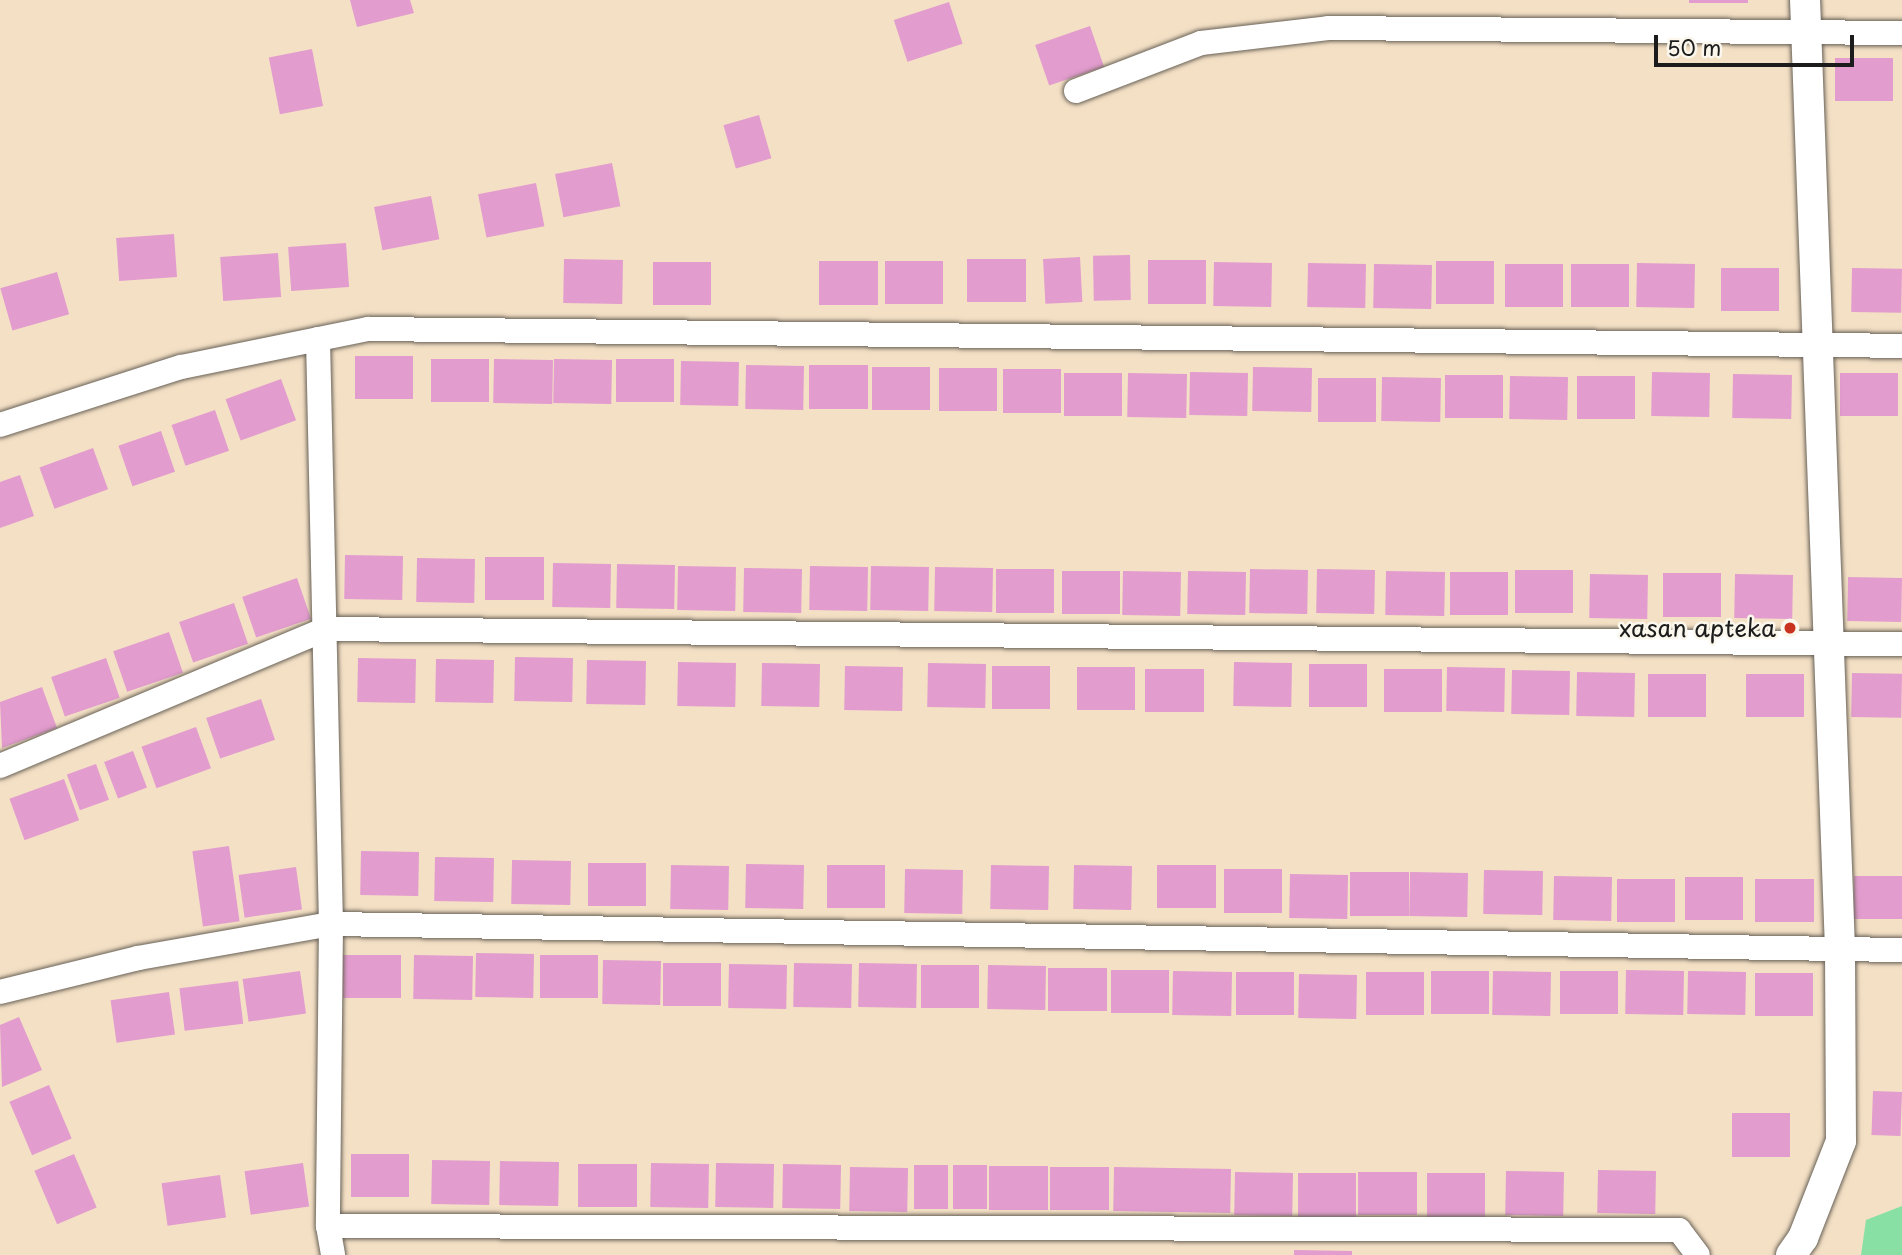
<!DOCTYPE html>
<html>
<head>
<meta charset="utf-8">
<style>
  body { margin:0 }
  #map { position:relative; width:1902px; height:1255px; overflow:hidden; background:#f4e0c5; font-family:"Playpen Sans",sans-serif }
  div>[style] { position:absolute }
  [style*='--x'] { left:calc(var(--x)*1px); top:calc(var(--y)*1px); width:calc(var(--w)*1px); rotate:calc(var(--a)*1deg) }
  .green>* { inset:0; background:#89e0a4 }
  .building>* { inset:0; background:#e29cce; transform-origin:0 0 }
  .roads { filter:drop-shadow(0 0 2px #686157) drop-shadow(0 0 2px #686157) }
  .minor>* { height:24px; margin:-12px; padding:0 12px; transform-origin:12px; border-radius:12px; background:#fff }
  .tertiary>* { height:30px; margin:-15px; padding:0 15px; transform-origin:15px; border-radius:15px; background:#fff }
  .dots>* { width:19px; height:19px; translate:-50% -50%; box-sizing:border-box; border:4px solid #fbf7ec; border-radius:50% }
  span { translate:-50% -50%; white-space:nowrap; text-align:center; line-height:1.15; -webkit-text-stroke:5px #fbf7ec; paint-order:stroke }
  .poi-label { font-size:24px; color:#1c1c1c }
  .right { translate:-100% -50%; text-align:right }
  .scale { position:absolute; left:1654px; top:35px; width:200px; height:32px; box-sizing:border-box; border:4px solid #1c1c1c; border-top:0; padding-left:9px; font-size:21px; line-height:24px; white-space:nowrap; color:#1c1c1c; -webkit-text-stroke:5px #fbf7ec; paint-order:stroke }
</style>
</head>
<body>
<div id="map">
  <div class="green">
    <i style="clip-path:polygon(1902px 1206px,1902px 1255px,1861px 1255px,1866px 1220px)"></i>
  </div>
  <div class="building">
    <i style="clip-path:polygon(350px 0,410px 0,414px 13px,357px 27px)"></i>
    <i style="left:1689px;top:0;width:59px;height:3px"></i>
    <i style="left:949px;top:2px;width:44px;height:58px;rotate:72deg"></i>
    <i style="left:1090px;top:26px;width:43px;height:58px;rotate:71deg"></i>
    <i style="left:312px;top:49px;width:58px;height:44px;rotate:79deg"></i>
    <i style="left:1835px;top:58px;width:58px;height:43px"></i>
    <i style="left:759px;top:115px;width:45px;height:37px;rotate:74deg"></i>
    <i style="left:612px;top:163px;width:44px;height:58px;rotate:79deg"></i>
    <i style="left:536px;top:183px;width:44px;height:59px;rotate:79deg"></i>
    <i style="left:431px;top:196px;width:44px;height:58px;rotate:79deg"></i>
    <i style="left:174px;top:234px;width:43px;height:58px;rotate:86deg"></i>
    <i style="left:346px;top:243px;width:44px;height:58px;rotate:86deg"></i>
    <i style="left:278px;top:253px;width:44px;height:58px;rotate:86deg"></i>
    <i style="left:1130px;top:255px;width:45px;height:37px;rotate:89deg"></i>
    <i style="left:1080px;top:257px;width:45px;height:37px;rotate:87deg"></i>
    <i style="left:564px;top:259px;width:59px;height:44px;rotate:1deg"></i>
    <i style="left:967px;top:259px;width:59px;height:43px"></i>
    <i style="left:1148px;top:260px;width:58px;height:44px"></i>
    <i style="left:819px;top:261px;width:59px;height:44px"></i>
    <i style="left:885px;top:261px;width:58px;height:43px"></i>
    <i style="left:1436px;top:261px;width:58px;height:43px"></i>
    <i style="left:653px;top:262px;width:58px;height:43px"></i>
    <i style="left:1214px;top:262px;width:58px;height:44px;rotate:1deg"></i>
    <i style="left:1308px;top:263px;width:58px;height:44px;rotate:1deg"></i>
    <i style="left:1637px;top:263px;width:58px;height:44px;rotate:1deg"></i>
    <i style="left:1374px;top:264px;width:58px;height:44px;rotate:1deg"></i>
    <i style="left:1505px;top:264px;width:58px;height:43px"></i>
    <i style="left:1571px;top:264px;width:58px;height:43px"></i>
    <i style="left:1721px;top:268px;width:58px;height:43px"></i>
    <i style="left:1852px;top:268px;width:50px;height:44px;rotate:1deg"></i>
    <i style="left:57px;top:272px;width:44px;height:59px;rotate:74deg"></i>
    <i style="left:355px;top:356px;width:58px;height:43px"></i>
    <i style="left:431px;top:359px;width:58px;height:43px"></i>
    <i style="left:494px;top:359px;width:59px;height:44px;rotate:1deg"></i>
    <i style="left:554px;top:359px;width:58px;height:44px;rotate:1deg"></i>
    <i style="left:616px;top:359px;width:58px;height:43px"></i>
    <i style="left:681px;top:361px;width:58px;height:44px;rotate:1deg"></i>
    <i style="left:746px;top:365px;width:58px;height:44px;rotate:1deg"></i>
    <i style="left:809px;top:365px;width:59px;height:44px"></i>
    <i style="left:872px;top:367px;width:58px;height:43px"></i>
    <i style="left:1253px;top:367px;width:59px;height:44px;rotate:1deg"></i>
    <i style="left:939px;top:368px;width:58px;height:43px"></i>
    <i style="left:1003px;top:369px;width:58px;height:44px"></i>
    <i style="left:1190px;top:372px;width:58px;height:43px;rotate:1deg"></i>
    <i style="left:1652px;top:372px;width:58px;height:44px;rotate:1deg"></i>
    <i style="left:1064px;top:373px;width:58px;height:43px"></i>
    <i style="left:1128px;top:373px;width:59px;height:44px;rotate:1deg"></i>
    <i style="left:1840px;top:373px;width:58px;height:43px"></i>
    <i style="left:1733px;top:374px;width:59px;height:44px;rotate:1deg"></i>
    <i style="left:1445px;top:375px;width:58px;height:43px"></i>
    <i style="left:1510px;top:376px;width:58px;height:43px;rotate:1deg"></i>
    <i style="left:1577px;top:376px;width:58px;height:43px"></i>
    <i style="left:1382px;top:377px;width:59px;height:44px;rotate:1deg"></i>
    <i style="left:1318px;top:378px;width:58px;height:44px"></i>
    <i style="left:281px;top:379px;width:44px;height:59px;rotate:70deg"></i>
    <i style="left:215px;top:410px;width:43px;height:46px;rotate:71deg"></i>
    <i style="left:161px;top:431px;width:43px;height:45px;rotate:71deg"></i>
    <i style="left:93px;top:448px;width:44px;height:57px;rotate:70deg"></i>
    <i style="clip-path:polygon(20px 475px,34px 516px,0 528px,0 482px)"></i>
    <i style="left:345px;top:555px;width:58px;height:44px;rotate:1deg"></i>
    <i style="left:485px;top:557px;width:59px;height:43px"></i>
    <i style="left:417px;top:558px;width:58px;height:44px;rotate:1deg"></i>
    <i style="left:553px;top:563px;width:58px;height:44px;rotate:1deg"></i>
    <i style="left:617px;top:564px;width:58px;height:44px;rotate:1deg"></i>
    <i style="left:678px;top:566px;width:58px;height:44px;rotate:1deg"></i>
    <i style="left:810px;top:566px;width:58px;height:44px;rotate:1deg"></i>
    <i style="left:871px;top:566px;width:58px;height:44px;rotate:1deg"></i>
    <i style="left:935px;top:567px;width:58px;height:44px;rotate:1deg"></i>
    <i style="left:744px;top:568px;width:58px;height:44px;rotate:1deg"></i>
    <i style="left:996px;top:569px;width:58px;height:44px"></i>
    <i style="left:1250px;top:569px;width:58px;height:44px;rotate:1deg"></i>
    <i style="left:1317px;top:569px;width:58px;height:44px;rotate:1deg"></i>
    <i style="left:1515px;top:570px;width:58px;height:43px"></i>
    <i style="left:1062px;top:571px;width:58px;height:43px"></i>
    <i style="left:1123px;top:571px;width:58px;height:44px;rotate:1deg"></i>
    <i style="left:1188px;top:571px;width:58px;height:43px;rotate:1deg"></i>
    <i style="left:1386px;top:571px;width:59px;height:44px;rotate:1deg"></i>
    <i style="left:1450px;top:572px;width:58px;height:43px"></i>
    <i style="left:1663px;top:573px;width:58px;height:44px"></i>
    <i style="left:1590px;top:574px;width:58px;height:44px;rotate:1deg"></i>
    <i style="left:1735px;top:574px;width:58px;height:44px;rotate:1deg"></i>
    <i style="left:1848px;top:577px;width:54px;height:44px;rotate:1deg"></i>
    <i style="left:297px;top:578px;width:43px;height:58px;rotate:71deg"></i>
    <i style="left:234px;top:603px;width:43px;height:58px;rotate:71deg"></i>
    <i style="left:169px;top:632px;width:43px;height:59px;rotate:71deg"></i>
    <i style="left:515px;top:657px;width:58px;height:44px;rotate:1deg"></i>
    <i style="left:106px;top:658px;width:42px;height:58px;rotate:71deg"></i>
    <i style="left:358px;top:658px;width:58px;height:44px;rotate:1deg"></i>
    <i style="left:436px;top:659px;width:58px;height:43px;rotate:1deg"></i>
    <i style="left:587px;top:660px;width:59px;height:44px;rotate:1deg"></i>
    <i style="left:678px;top:662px;width:58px;height:44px;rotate:1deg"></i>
    <i style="left:1234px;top:662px;width:58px;height:44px;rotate:1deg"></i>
    <i style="left:762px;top:663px;width:58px;height:43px;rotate:1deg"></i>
    <i style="left:928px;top:663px;width:58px;height:44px;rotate:1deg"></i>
    <i style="left:1309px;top:664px;width:58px;height:43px"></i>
    <i style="left:845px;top:666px;width:58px;height:44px;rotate:1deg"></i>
    <i style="left:992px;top:666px;width:58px;height:43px"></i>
    <i style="left:1077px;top:667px;width:58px;height:43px"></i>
    <i style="left:1447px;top:667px;width:58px;height:44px;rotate:1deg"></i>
    <i style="left:1145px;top:669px;width:59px;height:43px"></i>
    <i style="left:1384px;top:669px;width:58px;height:43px"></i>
    <i style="left:1512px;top:670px;width:58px;height:44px;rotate:1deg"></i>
    <i style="left:1577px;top:672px;width:58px;height:44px;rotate:1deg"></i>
    <i style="left:1852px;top:673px;width:50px;height:44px;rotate:1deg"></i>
    <i style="left:1648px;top:674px;width:58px;height:43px"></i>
    <i style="left:1746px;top:674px;width:58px;height:43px"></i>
    <i style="clip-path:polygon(42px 687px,57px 728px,2px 748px,0 702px)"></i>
    <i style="left:261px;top:699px;width:43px;height:58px;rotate:71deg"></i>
    <i style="left:196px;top:727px;width:44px;height:58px;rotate:70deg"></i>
    <i style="left:133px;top:751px;width:39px;height:31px;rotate:69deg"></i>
    <i style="left:96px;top:764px;width:38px;height:31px;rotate:70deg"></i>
    <i style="left:64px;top:779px;width:44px;height:58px;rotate:70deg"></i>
    <i style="left:229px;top:846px;width:76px;height:37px;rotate:82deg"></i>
    <i style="left:361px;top:851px;width:58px;height:44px;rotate:1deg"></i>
    <i style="left:435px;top:857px;width:59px;height:44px;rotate:1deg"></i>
    <i style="left:512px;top:860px;width:59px;height:44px;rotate:1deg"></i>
    <i style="left:588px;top:863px;width:58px;height:43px"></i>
    <i style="left:746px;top:864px;width:58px;height:44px;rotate:1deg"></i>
    <i style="left:671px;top:865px;width:58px;height:44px;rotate:1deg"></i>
    <i style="left:827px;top:865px;width:58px;height:43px"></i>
    <i style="left:991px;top:865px;width:58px;height:44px;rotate:1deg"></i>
    <i style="left:1074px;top:865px;width:58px;height:44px;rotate:1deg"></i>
    <i style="left:1157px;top:865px;width:59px;height:43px"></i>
    <i style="left:296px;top:867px;width:43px;height:58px;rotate:82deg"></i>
    <i style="left:905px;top:869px;width:58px;height:44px;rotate:1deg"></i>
    <i style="left:1224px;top:869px;width:58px;height:44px"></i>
    <i style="left:1484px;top:870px;width:59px;height:44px;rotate:1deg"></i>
    <i style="left:1350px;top:872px;width:59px;height:44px"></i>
    <i style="left:1410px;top:872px;width:58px;height:44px;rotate:1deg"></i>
    <i style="left:1290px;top:874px;width:58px;height:44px;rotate:1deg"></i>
    <i style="left:1554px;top:876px;width:58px;height:44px;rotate:1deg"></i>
    <i style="left:1854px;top:876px;width:48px;height:43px"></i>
    <i style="left:1685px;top:877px;width:58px;height:43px"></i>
    <i style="left:1617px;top:879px;width:58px;height:43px"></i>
    <i style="left:1755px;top:879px;width:59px;height:43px"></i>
    <i style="left:476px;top:953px;width:58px;height:44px;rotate:1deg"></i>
    <i style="left:343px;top:955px;width:58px;height:43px"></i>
    <i style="left:414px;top:955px;width:59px;height:44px;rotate:1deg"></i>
    <i style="left:540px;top:955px;width:58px;height:43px"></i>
    <i style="left:603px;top:960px;width:58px;height:44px;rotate:1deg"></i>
    <i style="left:663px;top:963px;width:58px;height:43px"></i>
    <i style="left:794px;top:963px;width:58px;height:44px;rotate:1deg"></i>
    <i style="left:859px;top:963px;width:58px;height:44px;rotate:1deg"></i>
    <i style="left:729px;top:964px;width:58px;height:44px;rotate:1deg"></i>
    <i style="left:921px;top:965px;width:58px;height:43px"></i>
    <i style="left:988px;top:965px;width:58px;height:44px;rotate:1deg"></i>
    <i style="left:1048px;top:968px;width:59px;height:43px"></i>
    <i style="left:1111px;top:970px;width:58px;height:43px"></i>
    <i style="left:1626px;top:970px;width:58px;height:44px;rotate:1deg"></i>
    <i style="left:300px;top:971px;width:43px;height:58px;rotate:82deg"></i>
    <i style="left:1173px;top:971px;width:59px;height:44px;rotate:1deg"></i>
    <i style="left:1431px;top:971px;width:58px;height:43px"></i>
    <i style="left:1493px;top:971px;width:58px;height:44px;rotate:1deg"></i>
    <i style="left:1560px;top:971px;width:58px;height:43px"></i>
    <i style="left:1688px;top:971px;width:58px;height:43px;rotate:1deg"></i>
    <i style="left:1236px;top:972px;width:58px;height:43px"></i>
    <i style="left:1366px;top:972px;width:58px;height:43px"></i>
    <i style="left:1755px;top:973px;width:58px;height:43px"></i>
    <i style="left:1299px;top:974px;width:58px;height:44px;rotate:1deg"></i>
    <i style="left:238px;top:981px;width:43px;height:59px;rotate:83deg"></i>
    <i style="left:169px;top:992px;width:43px;height:59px;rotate:82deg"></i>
    <i style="clip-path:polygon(19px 1017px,42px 1070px,2px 1087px,0 1025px)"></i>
    <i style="left:49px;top:1085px;width:58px;height:43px;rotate:67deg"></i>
    <i style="left:1873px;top:1091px;width:29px;height:44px;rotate:2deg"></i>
    <i style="left:1732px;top:1113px;width:58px;height:44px"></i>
    <i style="left:74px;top:1154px;width:58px;height:43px;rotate:67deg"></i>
    <i style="left:351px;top:1154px;width:58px;height:43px"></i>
    <i style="left:432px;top:1160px;width:58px;height:44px;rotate:1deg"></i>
    <i style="left:500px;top:1161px;width:59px;height:44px;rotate:1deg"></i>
    <i style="left:303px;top:1163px;width:44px;height:59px;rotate:82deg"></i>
    <i style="left:651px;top:1163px;width:58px;height:44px;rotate:1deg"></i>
    <i style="left:716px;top:1163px;width:58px;height:44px;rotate:1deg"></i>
    <i style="left:578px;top:1164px;width:59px;height:43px"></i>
    <i style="left:783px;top:1164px;width:58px;height:44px;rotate:1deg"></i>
    <i style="left:914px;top:1165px;width:34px;height:44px"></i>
    <i style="left:953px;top:1165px;width:34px;height:44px"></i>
    <i style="left:989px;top:1166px;width:59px;height:44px"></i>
    <i style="left:850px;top:1167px;width:58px;height:44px;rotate:1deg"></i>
    <i style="left:1050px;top:1167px;width:59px;height:43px"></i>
    <i style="left:1231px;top:1169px;width:44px;height:117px;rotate:91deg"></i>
    <i style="left:1598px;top:1170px;width:58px;height:43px;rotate:1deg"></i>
    <i style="left:1506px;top:1171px;width:58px;height:44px;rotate:1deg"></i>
    <i style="left:1235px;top:1172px;width:58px;height:43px;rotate:1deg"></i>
    <i style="left:1358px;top:1172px;width:59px;height:43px"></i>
    <i style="left:1298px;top:1173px;width:58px;height:44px"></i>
    <i style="left:1427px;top:1173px;width:58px;height:44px"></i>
    <i style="left:220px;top:1175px;width:43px;height:59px;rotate:82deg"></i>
    <i style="clip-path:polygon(1294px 1250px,1352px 1251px,1352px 1255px,1294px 1255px)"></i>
  </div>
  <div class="roads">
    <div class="minor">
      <i style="--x:1076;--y:91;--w:134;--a:-21"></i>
      <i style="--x:1201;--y:43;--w:128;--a:-6.7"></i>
      <i style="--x:1328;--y:28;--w:574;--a:0.5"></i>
      <i style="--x:318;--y:339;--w:585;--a:88.73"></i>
      <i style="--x:331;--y:924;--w:302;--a:90.6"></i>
      <i style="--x:328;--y:1226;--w:29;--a:80"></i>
      <i style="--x:0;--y:425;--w:190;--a:-17.8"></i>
      <i style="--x:181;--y:367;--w:191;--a:-11.5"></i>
      <i style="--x:368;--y:329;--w:1534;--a:0.63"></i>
      <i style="--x:0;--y:766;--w:354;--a:-22.8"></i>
      <i style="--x:326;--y:629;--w:1576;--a:0.55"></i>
      <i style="--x:0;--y:992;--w:142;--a:-13.8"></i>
      <i style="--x:138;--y:958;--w:196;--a:-10"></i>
      <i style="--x:331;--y:924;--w:1571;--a:0.95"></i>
      <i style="--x:328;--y:1226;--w:1351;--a:0.17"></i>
      <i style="--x:1679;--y:1230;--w:31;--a:53"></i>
    </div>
    <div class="tertiary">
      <i style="--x:1791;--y:1255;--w:21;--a:-55"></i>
      <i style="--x:1803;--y:1238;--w:104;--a:-68.6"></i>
      <i style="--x:1841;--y:1141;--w:192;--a:-90.3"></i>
      <i style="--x:1840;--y:949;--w:950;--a:-92.11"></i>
    </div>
  </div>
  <div class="dots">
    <i style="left:1790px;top:628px;background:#c8321e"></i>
  </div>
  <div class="poi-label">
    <span class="right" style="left:1776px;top:628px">xasan apteka</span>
  </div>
  <div class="scale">50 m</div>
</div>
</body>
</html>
